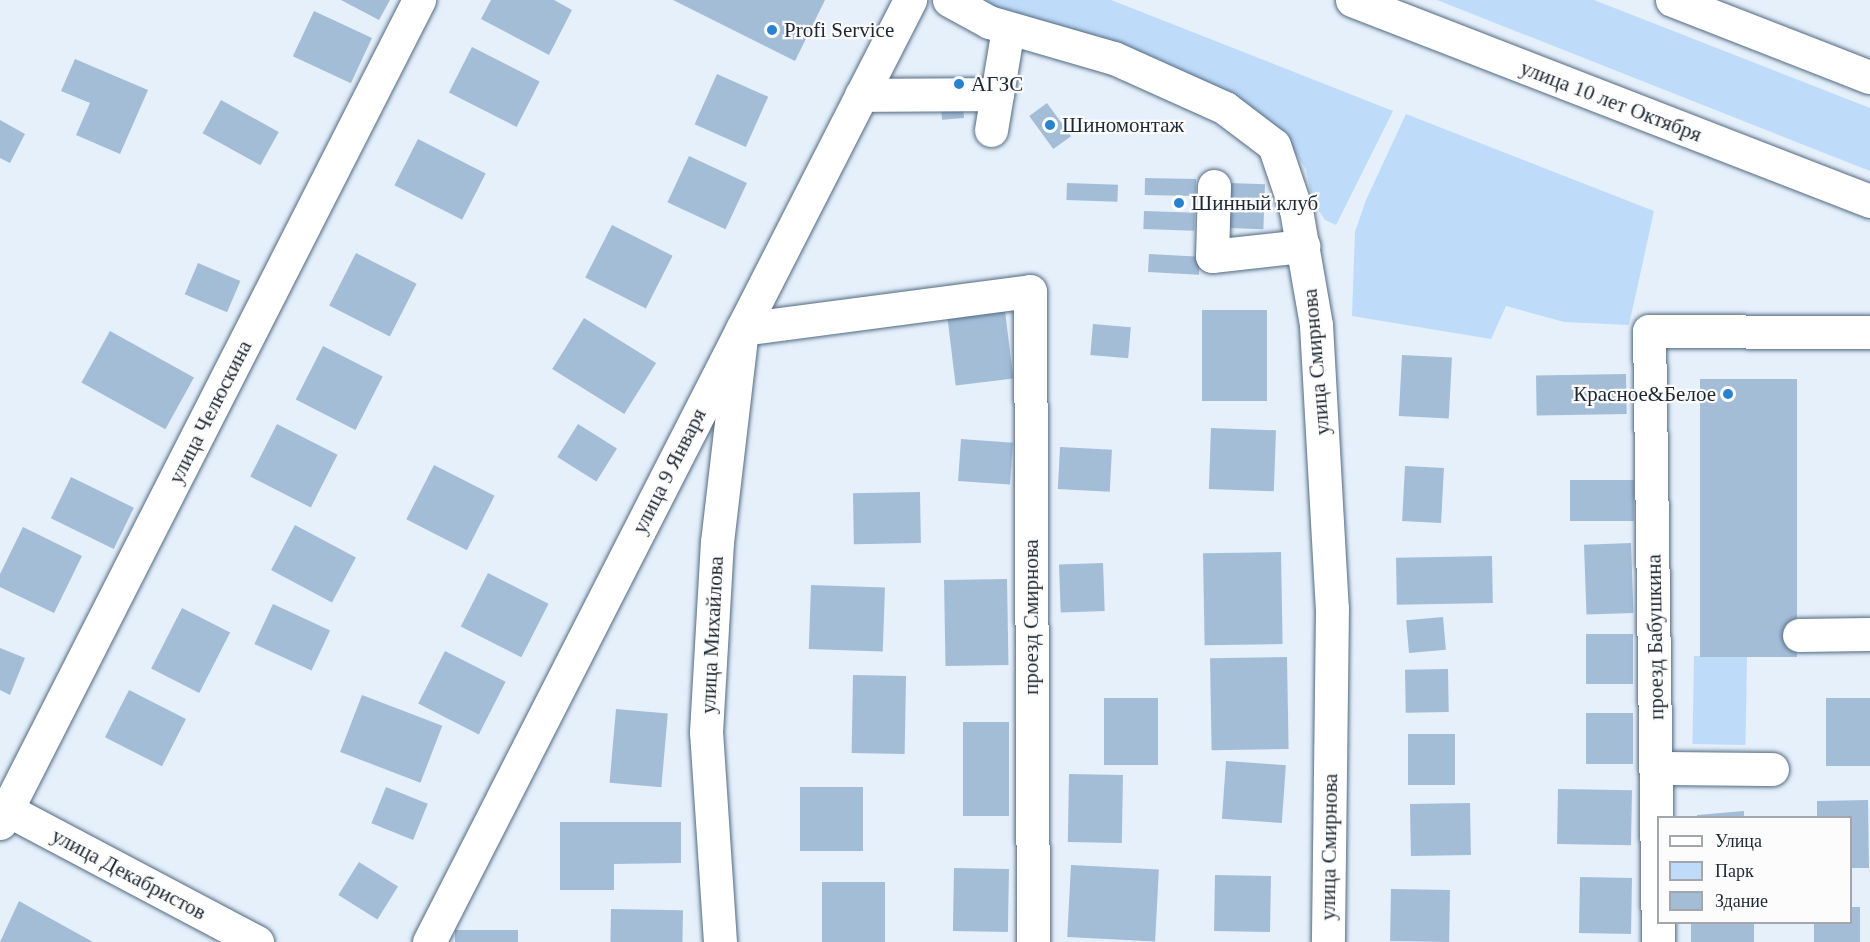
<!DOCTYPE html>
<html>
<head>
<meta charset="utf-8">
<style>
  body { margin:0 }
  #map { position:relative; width:1870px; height:942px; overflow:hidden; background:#e5f0fb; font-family:"Times New Roman",serif }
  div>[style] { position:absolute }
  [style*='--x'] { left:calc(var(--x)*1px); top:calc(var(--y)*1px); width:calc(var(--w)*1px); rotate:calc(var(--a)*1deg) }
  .green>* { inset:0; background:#bedbfa; transform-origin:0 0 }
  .building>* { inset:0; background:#a3bdd7; transform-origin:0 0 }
  .roads { filter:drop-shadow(0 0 2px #536a82) drop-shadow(0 0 2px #536a82) }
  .minor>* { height:33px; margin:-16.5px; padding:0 16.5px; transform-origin:16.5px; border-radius:16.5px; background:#fff }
  .major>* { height:33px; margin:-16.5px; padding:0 16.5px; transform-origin:16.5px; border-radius:16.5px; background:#fff }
  .dots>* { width:16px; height:16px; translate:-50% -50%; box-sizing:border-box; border:3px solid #fcfcfc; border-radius:50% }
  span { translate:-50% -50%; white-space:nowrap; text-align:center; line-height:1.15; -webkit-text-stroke:4.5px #fcfcfc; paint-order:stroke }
  .poi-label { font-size:21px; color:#1e2832 }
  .left { translate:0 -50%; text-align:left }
  .right { translate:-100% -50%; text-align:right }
  .street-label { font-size:21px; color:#1e2832 }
  .legend { position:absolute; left:1657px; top:816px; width:195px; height:108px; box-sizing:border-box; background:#fcfcfc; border:2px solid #a3a7ab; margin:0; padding:8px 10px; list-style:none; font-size:18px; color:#1e2832 }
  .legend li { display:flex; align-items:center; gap:12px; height:30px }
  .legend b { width:30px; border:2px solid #a3a7ab }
</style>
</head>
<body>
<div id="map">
  <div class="green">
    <i style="clip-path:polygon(962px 0,1111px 0,1393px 111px,1336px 225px,1325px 220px,1312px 200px,1306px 169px,1288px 143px)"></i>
    <i style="clip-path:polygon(1437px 0,1594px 0,1870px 108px,1870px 171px)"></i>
    <i style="clip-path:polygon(1406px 114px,1654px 211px,1629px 325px,1564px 322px,1506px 306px,1491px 339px,1352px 316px,1355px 232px,1366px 200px)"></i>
    <i style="left:1747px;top:657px;width:88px;height:53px;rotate:91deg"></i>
  </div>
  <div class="building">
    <i style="clip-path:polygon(341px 0,390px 0,379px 20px)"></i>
    <i style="clip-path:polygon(491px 0,554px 0,572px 10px,549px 55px,481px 19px)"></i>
    <i style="clip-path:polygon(673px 0,825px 0,795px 61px)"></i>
    <i style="left:314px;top:11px;width:64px;height:50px;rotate:25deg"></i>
    <i style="left:472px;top:47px;width:76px;height:51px;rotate:27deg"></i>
    <i style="clip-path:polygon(75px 59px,148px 90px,120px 154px,76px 135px,90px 103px,61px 91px)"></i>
    <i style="left:717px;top:74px;width:56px;height:55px;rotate:24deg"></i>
    <i style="left:221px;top:100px;width:66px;height:38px;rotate:29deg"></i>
    <i style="left:1047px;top:103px;width:41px;height:22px;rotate:54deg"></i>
    <i style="left:963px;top:106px;width:12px;height:22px;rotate:85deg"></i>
    <i style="clip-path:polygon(0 120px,25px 134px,10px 163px,0 158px)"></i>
    <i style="left:418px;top:139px;width:76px;height:52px;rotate:27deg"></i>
    <i style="left:689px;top:156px;width:64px;height:51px;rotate:25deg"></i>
    <i style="left:1145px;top:178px;width:51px;height:17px;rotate:1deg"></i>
    <i style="left:1067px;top:183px;width:51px;height:17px;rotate:2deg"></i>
    <i style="left:1230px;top:183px;width:35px;height:45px;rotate:2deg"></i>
    <i style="left:1144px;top:211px;width:51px;height:18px;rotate:2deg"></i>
    <i style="left:612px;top:225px;width:68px;height:59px;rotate:27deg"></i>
    <i style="left:356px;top:253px;width:68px;height:59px;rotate:27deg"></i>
    <i style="left:1149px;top:254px;width:51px;height:18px;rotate:3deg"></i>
    <i style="left:198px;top:263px;width:46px;height:34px;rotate:23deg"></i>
    <i style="left:1202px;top:310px;width:65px;height:91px"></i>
    <i style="left:1005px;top:311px;width:68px;height:58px;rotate:83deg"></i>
    <i style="left:584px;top:318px;width:85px;height:60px;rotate:32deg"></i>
    <i style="left:1093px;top:324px;width:38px;height:31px;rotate:5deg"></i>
    <i style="left:110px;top:331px;width:96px;height:59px;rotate:29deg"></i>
    <i style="left:323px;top:346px;width:67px;height:60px;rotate:27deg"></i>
    <i style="left:1402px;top:355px;width:50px;height:61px;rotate:3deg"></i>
    <i style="left:1626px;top:374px;width:40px;height:90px;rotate:89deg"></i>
    <i style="left:1797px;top:379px;width:278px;height:97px;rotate:90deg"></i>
    <i style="left:277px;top:424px;width:68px;height:59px;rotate:27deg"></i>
    <i style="left:578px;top:424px;width:46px;height:39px;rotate:32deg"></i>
    <i style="left:1211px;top:428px;width:65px;height:61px;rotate:2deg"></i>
    <i style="left:961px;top:439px;width:52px;height:42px;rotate:4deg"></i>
    <i style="left:1060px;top:447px;width:52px;height:42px;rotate:3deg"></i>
    <i style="left:434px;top:465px;width:68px;height:61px;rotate:27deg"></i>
    <i style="left:1405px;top:466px;width:39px;height:55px;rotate:3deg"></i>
    <i style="left:71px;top:477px;width:70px;height:46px;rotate:26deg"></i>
    <i style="left:1570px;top:480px;width:64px;height:41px"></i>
    <i style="left:920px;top:492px;width:51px;height:67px;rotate:89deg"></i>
    <i style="left:295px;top:525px;width:69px;height:51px;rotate:28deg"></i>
    <i style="clip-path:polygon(23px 527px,82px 556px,54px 613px,0 587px,0 574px)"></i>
    <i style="left:1631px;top:543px;width:70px;height:47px;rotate:88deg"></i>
    <i style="left:1281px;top:552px;width:92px;height:78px;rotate:89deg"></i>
    <i style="left:1492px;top:556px;width:47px;height:96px;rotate:89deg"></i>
    <i style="left:1103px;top:563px;width:48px;height:44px;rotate:88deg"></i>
    <i style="left:488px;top:573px;width:68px;height:60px;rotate:27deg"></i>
    <i style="left:1007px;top:579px;width:86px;height:63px;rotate:89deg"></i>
    <i style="left:811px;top:585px;width:74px;height:64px;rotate:2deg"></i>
    <i style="left:273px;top:604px;width:63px;height:44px;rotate:25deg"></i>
    <i style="left:182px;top:608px;width:54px;height:68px;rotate:27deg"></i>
    <i style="left:1443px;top:617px;width:33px;height:37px;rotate:85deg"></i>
    <i style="left:1586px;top:634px;width:47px;height:50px"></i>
    <i style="clip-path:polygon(0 648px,25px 658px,10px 695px,0 690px)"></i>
    <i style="left:445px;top:651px;width:68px;height:59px;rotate:27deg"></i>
    <i style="left:1287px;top:657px;width:92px;height:77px;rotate:89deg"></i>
    <i style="left:1448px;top:669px;width:43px;height:43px;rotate:89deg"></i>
    <i style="left:853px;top:675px;width:53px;height:78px;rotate:1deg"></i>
    <i style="left:129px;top:690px;width:64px;height:53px;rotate:27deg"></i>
    <i style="left:362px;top:695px;width:86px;height:61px;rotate:21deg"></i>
    <i style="left:1104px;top:698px;width:54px;height:67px"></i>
    <i style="left:1870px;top:698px;width:68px;height:44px;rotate:90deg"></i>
    <i style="left:616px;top:709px;width:52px;height:74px;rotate:5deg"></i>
    <i style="left:1633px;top:713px;width:51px;height:47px;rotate:90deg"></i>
    <i style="left:963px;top:722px;width:46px;height:94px"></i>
    <i style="left:1408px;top:734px;width:47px;height:51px"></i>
    <i style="left:1226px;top:761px;width:60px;height:58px;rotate:4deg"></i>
    <i style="left:1069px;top:774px;width:54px;height:68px;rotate:1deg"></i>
    <i style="left:386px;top:787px;width:45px;height:39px;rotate:22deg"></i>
    <i style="left:800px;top:787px;width:63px;height:64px"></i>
    <i style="left:1558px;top:789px;width:74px;height:55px;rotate:1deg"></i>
    <i style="clip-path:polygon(1868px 800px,1869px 868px,1850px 868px,1850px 818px,1817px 818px,1817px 801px)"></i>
    <i style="left:1470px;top:803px;width:52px;height:60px;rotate:89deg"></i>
    <i style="clip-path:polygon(1744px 811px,1744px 818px,1697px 818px,1697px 815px)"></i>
    <i style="clip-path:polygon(560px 822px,681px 822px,681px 863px,614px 864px,614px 890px,560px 890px)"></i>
    <i style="left:359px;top:862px;width:46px;height:39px;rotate:32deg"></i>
    <i style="left:1071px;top:865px;width:88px;height:72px;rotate:3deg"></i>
    <i style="left:954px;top:868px;width:55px;height:63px;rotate:1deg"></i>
    <i style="left:1215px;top:875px;width:56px;height:56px;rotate:1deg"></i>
    <i style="left:1580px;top:877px;width:52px;height:56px;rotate:1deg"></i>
    <i style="left:822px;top:882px;width:63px;height:60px"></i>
    <i style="left:1391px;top:889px;width:59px;height:52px;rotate:1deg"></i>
    <i style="clip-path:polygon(19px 901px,93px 942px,0 942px)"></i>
    <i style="clip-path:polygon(1850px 907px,1860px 907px,1860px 942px,1814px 942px,1814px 922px,1850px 922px)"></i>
    <i style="left:611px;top:909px;width:72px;height:33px;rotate:1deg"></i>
    <i style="left:1691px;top:922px;width:63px;height:20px"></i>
    <i style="left:455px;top:930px;width:63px;height:12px"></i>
  </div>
  <div class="roads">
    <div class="minor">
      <i style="--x:949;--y:0;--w:46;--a:28.8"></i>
      <i style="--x:989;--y:22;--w:130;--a:16.1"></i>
      <i style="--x:1114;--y:58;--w:122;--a:24.2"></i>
      <i style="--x:1225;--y:108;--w:61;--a:37.1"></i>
      <i style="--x:1274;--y:145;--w:69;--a:71.3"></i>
      <i style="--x:1296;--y:210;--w:117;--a:80.1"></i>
      <i style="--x:1316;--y:325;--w:283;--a:86.8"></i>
      <i style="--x:1332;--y:608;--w:334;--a:90.7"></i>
      <i style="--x:861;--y:95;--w:136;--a:-0.4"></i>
      <i style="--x:991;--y:130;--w:103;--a:-80.5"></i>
      <i style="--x:1214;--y:186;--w:70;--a:91.6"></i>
      <i style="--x:1212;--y:256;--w:92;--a:-6.3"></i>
      <i style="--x:1799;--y:635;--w:71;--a:-0.8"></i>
      <i style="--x:1658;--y:768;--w:114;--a:0.5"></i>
      <i style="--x:0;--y:806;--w:291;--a:27.9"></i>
      <i style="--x:0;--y:823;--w:924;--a:-63.02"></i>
      <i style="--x:429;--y:942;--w:1058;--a:-62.95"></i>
      <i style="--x:720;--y:942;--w:210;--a:-93.8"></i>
      <i style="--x:706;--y:732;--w:190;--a:-86.7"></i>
      <i style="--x:717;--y:542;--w:214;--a:-83.3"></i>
      <i style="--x:742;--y:329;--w:290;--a:-7.5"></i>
      <i style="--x:1030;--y:291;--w:651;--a:89.74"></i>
      <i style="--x:1658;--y:942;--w:611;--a:-90.84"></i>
      <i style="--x:1649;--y:331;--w:221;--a:0.3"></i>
    </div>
    <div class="major">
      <i style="--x:1352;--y:0;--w:556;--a:21.21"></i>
      <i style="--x:1672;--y:0;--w:212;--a:21.3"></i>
    </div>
  </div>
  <div class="dots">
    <i style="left:772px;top:30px;background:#2982cf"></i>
    <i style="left:959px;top:84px;background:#2982cf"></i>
    <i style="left:1050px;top:125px;background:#2982cf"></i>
    <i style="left:1179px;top:203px;background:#2982cf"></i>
    <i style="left:1728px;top:394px;background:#2982cf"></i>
  </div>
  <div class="poi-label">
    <span class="left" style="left:784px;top:30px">Profi Service</span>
    <span class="left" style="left:971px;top:84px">АГЗС</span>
    <span class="left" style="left:1062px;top:125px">Шиномонтаж</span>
    <span class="left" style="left:1191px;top:203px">Шинный клуб</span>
    <span class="right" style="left:1716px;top:394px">Красное&amp;Белое</span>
  </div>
  <div class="street-label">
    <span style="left:1611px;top:101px;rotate:21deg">улица 10 лет Октября</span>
    <span style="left:1316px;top:362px;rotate:-95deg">улица Смирнова</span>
    <span style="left:210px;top:412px;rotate:-63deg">улица Челюскина</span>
    <span style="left:669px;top:471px;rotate:-63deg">улица 9 Января</span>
    <span style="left:1031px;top:617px;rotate:-90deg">проезд Смирнова</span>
    <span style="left:712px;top:635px;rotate:-87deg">улица Михайлова</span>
    <span style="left:1655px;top:637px;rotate:-91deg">проезд Бабушкина</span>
    <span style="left:1329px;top:847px;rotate:-89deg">улица Смирнова</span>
    <span style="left:129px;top:874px;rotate:28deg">улица Декабристов</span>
  </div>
  <ul class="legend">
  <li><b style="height:8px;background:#fff"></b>Улица</li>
  <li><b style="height:16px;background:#bedbfa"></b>Парк</li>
  <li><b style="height:16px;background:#a3bdd7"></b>Здание</li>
  </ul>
</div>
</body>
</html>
